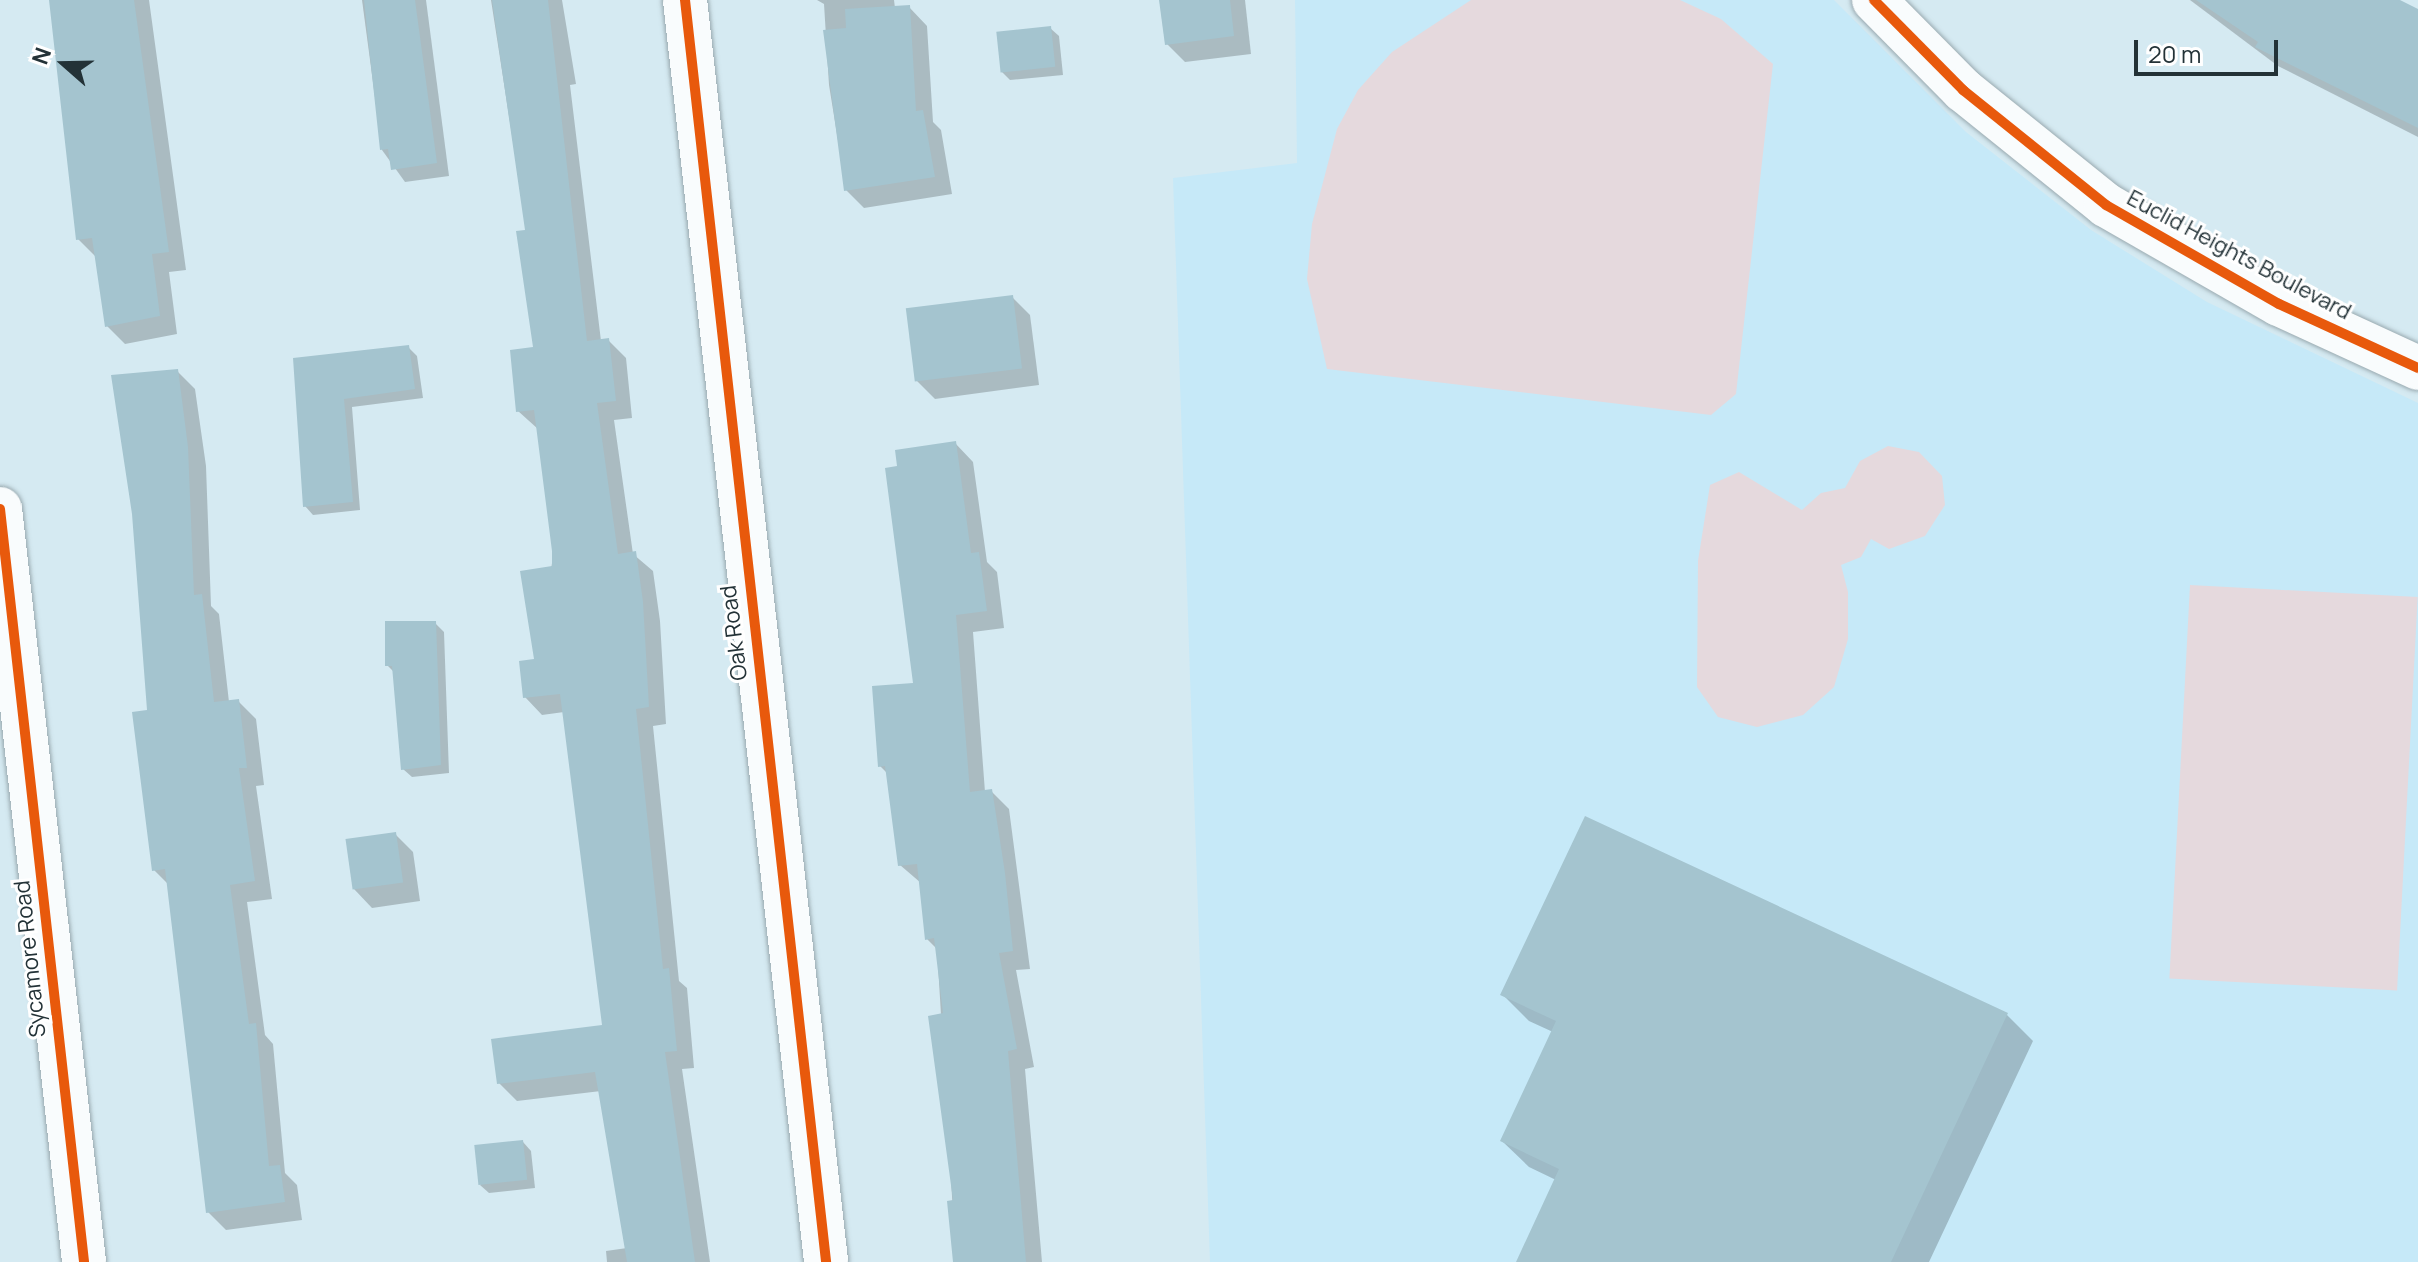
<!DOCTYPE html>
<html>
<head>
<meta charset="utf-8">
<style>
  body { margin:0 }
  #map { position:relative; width:2418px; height:1262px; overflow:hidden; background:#d5eaf2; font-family:Manrope,sans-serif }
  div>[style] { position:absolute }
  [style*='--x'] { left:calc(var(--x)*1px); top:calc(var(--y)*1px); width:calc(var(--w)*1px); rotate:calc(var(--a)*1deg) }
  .built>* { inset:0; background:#c6e9f8 }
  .green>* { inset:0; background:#e5d9dd; transform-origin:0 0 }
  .shadow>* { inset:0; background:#0003 }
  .building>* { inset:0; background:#a4c4cf; transform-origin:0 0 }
  .roads { filter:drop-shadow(0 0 2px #99a9af) drop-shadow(0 0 2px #99a9af) }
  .street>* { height:44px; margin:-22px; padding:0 22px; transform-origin:22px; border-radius:22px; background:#f9fcfd }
  .secondary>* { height:44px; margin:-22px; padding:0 22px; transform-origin:22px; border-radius:22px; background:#f9fcfd }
  .cycleway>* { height:10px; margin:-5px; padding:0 5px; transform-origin:5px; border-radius:5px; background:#e8590c }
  span { translate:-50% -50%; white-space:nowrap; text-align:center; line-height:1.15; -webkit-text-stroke:6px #fff; paint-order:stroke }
  .street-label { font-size:22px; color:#233237 }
  .north { position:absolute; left:24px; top:24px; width:80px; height:80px; -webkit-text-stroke:6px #fff; paint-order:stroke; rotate:290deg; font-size:22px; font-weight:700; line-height:32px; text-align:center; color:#233237 }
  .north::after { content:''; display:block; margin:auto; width:28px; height:36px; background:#233237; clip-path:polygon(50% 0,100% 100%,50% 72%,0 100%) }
  .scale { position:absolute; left:2134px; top:40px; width:144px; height:36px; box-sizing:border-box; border:4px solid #233237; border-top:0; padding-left:10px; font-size:24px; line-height:28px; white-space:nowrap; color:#233237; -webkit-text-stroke:6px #fff; paint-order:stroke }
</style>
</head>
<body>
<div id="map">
  <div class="built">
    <i style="clip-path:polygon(1295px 0,1834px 0,1966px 132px,2091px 230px,2207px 302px,2418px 403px,2418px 1262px,1210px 1262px,1173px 178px,1297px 163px)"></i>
  </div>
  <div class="green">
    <i style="clip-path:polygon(1471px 0,1680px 0,1721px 19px,1773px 64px,1736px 394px,1711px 415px,1327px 369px,1307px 279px,1312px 224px,1337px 129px,1358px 90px,1392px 52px)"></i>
    <i style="clip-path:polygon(1888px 446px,1919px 452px,1942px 476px,1945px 505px,1925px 536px,1889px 549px,1871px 539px,1861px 557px,1841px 565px,1848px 592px,1848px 639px,1834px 687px,1803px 715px,1757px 727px,1718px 717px,1697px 687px,1698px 561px,1710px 485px,1739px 472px,1802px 510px,1821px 493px,1845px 488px,1860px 461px)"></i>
    <i style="left:2190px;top:585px;width:228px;height:394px;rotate:3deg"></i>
  </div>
  <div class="shadow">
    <i style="clip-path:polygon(51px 0,149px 0,186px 270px,169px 272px,177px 334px,125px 344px,107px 326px,97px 258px,78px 239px)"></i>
    <i style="clip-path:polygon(362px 0,426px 0,449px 176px,405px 182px,382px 150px)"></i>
    <i style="clip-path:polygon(491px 0,562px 0,576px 84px,570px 85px,601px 341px,608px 340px,626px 358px,632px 418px,614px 420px,633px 554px,653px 571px,660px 621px,666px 724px,653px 726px,679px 981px,687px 988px,694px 1068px,682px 1069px,710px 1262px,607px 1262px,606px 1251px,627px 1248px,601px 1091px,517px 1101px,499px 1083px,604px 1026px,564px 712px,542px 715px,525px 697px,536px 661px,554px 551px,538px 429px,518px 411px,535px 349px,527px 232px)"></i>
    <i style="clip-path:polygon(817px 0,894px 0,895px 8px,909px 7px,927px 26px,933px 122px,941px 130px,952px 194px,864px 208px,846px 190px,829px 85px,824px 4px)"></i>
    <i style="clip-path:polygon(1161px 0,1245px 0,1251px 54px,1185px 62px,1167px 44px)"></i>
    <i style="clip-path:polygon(2190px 0,2396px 0,2418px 11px,2418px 137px,2278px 66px)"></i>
    <i style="clip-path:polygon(1050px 28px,1059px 36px,1063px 75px,1010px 80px,1002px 72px)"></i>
    <i style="clip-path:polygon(1012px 297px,1030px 315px,1039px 385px,935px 399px,917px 381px)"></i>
    <i style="clip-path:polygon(408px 347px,417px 356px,423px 398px,352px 407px,360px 510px,313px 515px,305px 506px,295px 360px)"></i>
    <i style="clip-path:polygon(177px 371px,195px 389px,206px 466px,211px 606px,219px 614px,229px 702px,238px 701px,256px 719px,264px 785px,256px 786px,272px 899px,247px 902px,265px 1035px,273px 1044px,285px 1173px,297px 1185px,302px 1220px,226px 1230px,208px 1212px,169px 885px,154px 870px,149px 712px)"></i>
    <i style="clip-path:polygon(955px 443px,973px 462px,987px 562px,997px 572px,1004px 628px,973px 632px,985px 792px,991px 791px,1009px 809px,1030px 969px,1016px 970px,1034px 1067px,1025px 1069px,1042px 1262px,956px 1262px,937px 949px,927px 939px,921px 883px,900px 865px,888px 774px,880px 766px,915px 685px,899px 467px)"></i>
    <i style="clip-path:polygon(435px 623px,444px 632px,449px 773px,412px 777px,403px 769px,394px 672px,387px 665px)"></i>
    <i style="clip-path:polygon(395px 834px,413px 852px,420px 901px,372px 908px,354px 889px)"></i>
    <i style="clip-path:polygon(1502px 994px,2007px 1015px,2033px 1041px,1929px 1262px,1518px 1262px,1556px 1180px,1529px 1167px,1502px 1141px,1553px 1032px,1529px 1021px)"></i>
    <i style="clip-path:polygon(523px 1142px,531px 1151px,535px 1188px,489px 1193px,480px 1185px)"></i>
  </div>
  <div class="building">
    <i style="clip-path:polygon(49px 0,134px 0,169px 252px,152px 254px,160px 316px,105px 327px,92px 238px,76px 240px)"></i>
    <i style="clip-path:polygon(364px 0,415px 0,437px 163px,391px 170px,388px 149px,380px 150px)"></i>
    <i style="clip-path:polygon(492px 0,548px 0,587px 341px,609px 338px,616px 401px,597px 403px,618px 554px,636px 551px,643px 602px,649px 707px,636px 709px,663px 969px,669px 968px,677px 1051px,665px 1052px,695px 1262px,627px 1262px,595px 1072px,497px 1084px,491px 1039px,602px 1025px,560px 694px,523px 698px,519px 661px,534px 659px,520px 571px,552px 566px,552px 551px,534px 410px,516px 412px,510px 350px,533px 347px,516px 231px,525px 230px)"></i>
    <i style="clip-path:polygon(1159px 0,1230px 0,1234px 36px,1165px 45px)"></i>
    <i style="clip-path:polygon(2196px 0,2400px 0,2418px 9px,2418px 128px,2255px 47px,2258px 42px)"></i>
    <i style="clip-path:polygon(910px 5px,916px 111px,923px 110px,935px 177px,844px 191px,823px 30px,846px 28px,845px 9px)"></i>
    <i style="left:1051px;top:26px;width:41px;height:55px;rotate:84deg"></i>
    <i style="left:1013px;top:295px;width:74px;height:108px;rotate:83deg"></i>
    <i style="clip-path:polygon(409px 345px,415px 389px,344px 399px,353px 502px,303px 507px,293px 358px)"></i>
    <i style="clip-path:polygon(178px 369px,188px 447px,194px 595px,202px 594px,214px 702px,239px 699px,247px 768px,239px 768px,255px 881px,230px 885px,249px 1024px,256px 1023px,269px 1166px,280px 1165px,285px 1202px,206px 1213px,165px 869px,152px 871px,132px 712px,147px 710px,132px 514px,111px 375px)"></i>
    <i style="clip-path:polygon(956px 441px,971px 553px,979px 552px,987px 611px,956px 615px,970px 792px,992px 789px,1005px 873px,1013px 951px,999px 953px,1017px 1049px,1008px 1051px,1026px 1262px,953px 1262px,947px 1201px,953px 1200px,928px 1016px,943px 1013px,934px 938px,925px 940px,917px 864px,898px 866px,885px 766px,878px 767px,872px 686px,913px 683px,885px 468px,897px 466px,895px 450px)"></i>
    <i style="clip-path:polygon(385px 621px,436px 621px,441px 765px,401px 770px,392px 666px,385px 666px)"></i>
    <i style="clip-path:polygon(1585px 816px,2008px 1013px,1891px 1262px,1516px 1262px,1559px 1169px,1500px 1141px,1556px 1021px,1500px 995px)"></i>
    <i style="left:396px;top:832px;width:51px;height:51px;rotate:82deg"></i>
    <i style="left:523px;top:1140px;width:40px;height:49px;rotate:84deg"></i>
  </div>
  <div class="roads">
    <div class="street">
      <i style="--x:685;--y:0;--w:1270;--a:83.62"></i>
      <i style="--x:0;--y:509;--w:758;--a:83.63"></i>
    </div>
    <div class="secondary">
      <i style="--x:1874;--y:0;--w:127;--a:45.3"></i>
      <i style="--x:1963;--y:90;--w:184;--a:38.8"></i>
      <i style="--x:2106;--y:205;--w:199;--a:29.8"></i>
      <i style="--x:2279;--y:304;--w:153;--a:24.7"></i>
    </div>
  </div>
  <div class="cycleway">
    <i style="--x:685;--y:0;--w:1270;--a:83.62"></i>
    <i style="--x:1874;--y:0;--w:127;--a:45.3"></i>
    <i style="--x:1963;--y:90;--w:184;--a:38.8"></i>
    <i style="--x:2106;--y:205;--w:199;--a:29.8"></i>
    <i style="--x:2279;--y:304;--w:153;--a:24.7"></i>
    <i style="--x:0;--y:509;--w:758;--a:83.63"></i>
  </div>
  <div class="street-label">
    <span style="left:2239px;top:255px;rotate:28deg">Euclid Heights Boulevard</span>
    <span style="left:734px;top:633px;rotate:-97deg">Oak Road</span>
    <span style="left:30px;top:959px;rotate:-96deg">Sycamore Road</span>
  </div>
  <div class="north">N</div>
  <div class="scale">20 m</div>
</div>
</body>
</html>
